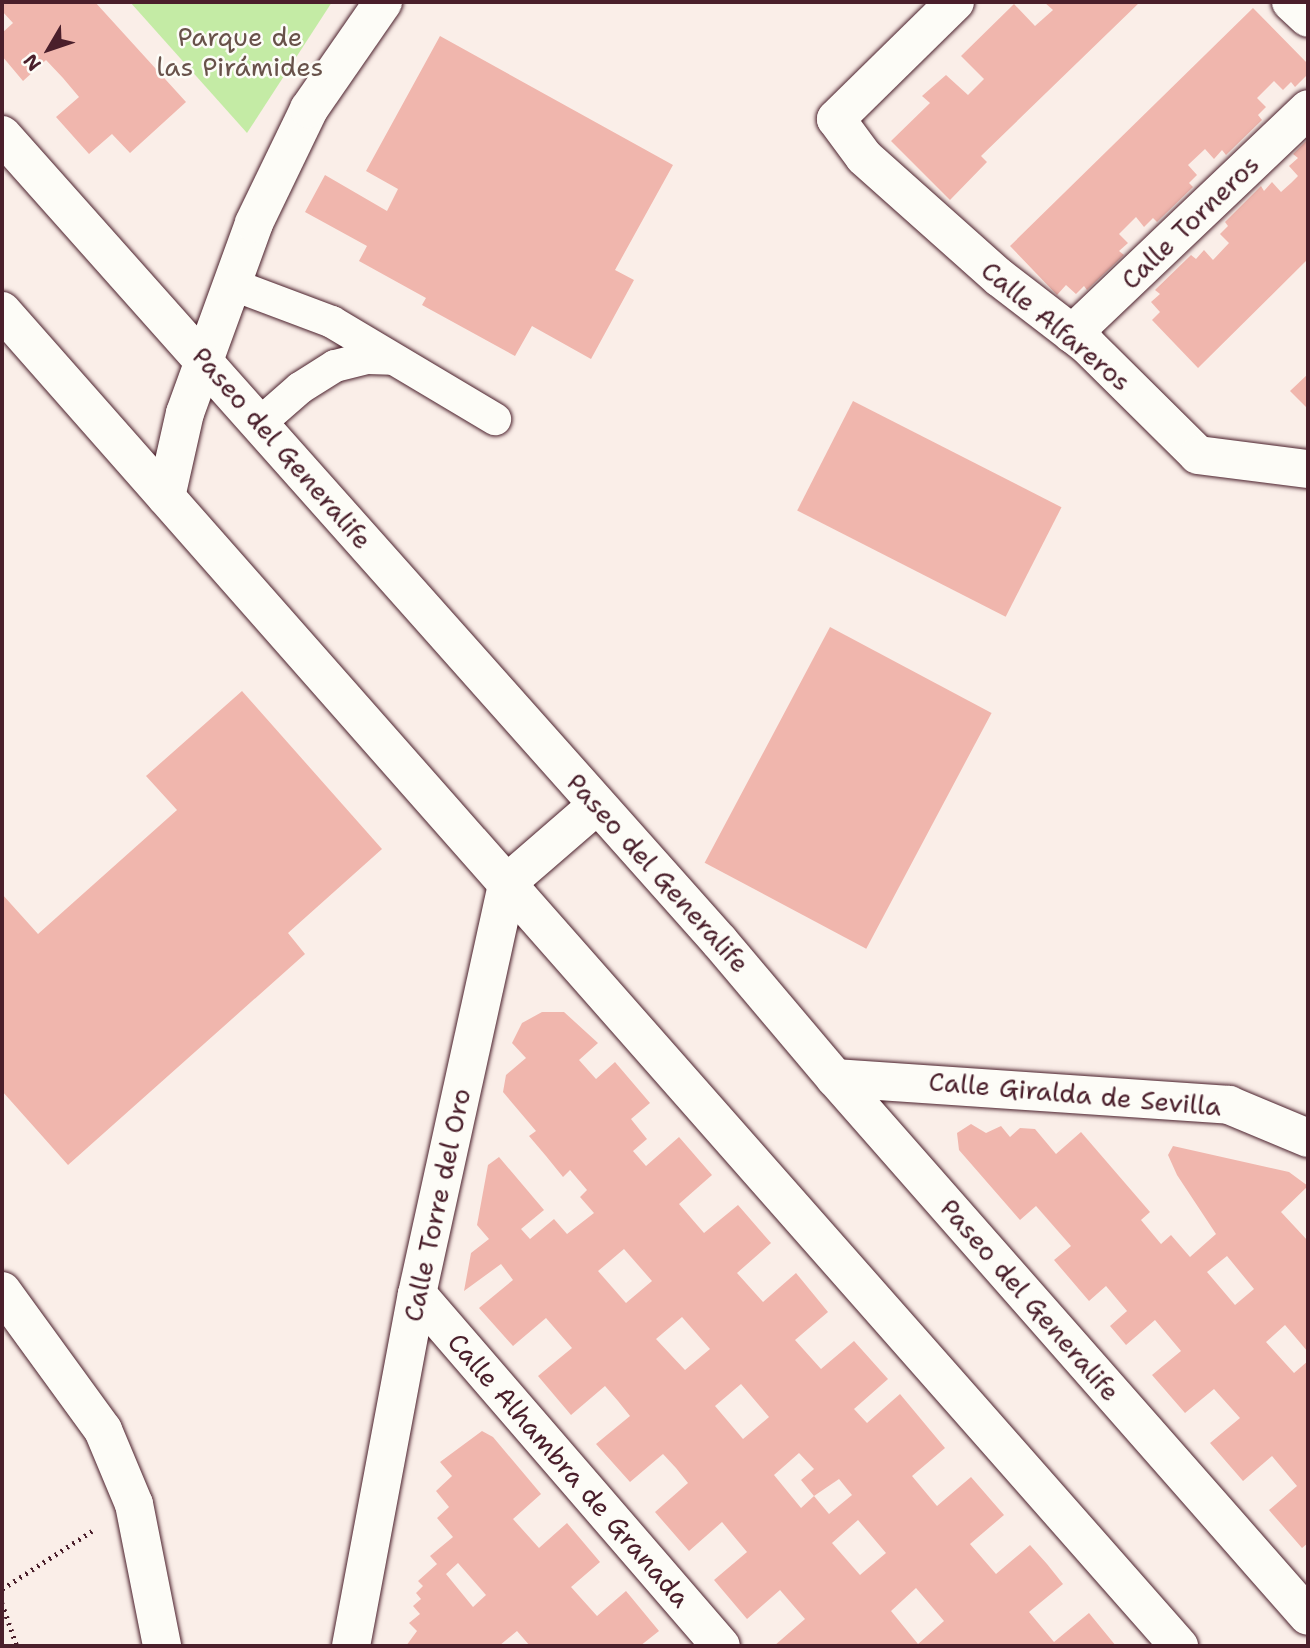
<!DOCTYPE html>
<html>
<head>
<meta charset="utf-8">
<style>
  body { margin:0 }
  #map { position:relative; width:1310px; height:1648px; overflow:hidden; background:#faeee8; font-family:"Shantell Sans",sans-serif }
  div>[style] { position:absolute }
  [style*='--x'] { left:calc(var(--x)*1px); top:calc(var(--y)*1px); width:calc(var(--w)*1px); rotate:calc(var(--a)*1deg) }
  .green>* { inset:0; background:#c4eba5 }
  .building>* { inset:0; background:#f0b6ad; transform-origin:0 0 }
  .path>* { height:4.5px; margin-top:-2.25px; transform-origin:0; background:repeating-linear-gradient(90deg,#4a1f2b 0 2px,transparent 0 7px) }
  .roads { filter:drop-shadow(0 0 2px #4a1f2b) drop-shadow(0 0 2px #4a1f2b) }
  .lane>* { height:32px; margin:-16px; padding:0 16px; transform-origin:16px; border-radius:16px; background:#fdfcf7 }
  .street>* { height:38px; margin:-19px; padding:0 19px; transform-origin:19px; border-radius:19px; background:#fdfcf7 }
  .secondary>* { height:38px; margin:-19px; padding:0 19px; transform-origin:19px; border-radius:19px; background:#fdfcf7 }
  span { translate:-50% -50%; white-space:nowrap; text-align:center; line-height:1.15; -webkit-text-stroke:5px #fdfcf7; paint-order:stroke }
  .park-label { font-size:26px; color:#68524a }
  .street-label { font-size:26px; color:#4a1f2b }
  .frame { position:absolute; inset:0; border:4px solid #4a1f2b; pointer-events:none }
  .north { position:absolute; left:14px; top:14px; width:70px; height:70px; -webkit-text-stroke:5px #fdfcf7; paint-order:stroke; rotate:231deg; font-size:19px; font-weight:700; line-height:28px; text-align:center; color:#4a1f2b }
  .north::after { content:''; display:block; margin:auto; width:24px; height:32px; background:#4a1f2b; clip-path:polygon(50% 0,100% 100%,50% 72%,0 100%) }
</style>
</head>
<body>
<div id="map">
  <div class="green">
    <i style="clip-path:polygon(130px 2px,332px 2px,247px 133px)"></i>
  </div>
  <div class="building">
    <i style="clip-path:polygon(2px 2px,95px 2px,186px 102px,130px 153px,112px 134px,89px 154px,56px 117px,79px 97px,63px 78px,46px 60px,23px 81px,2px 56px,2px 33px,13px 23px,2px 11px)"></i>
    <i style="clip-path:polygon(1044px 2px,1140px 2px,981px 156px,987px 162px,950px 200px,891px 141px,930px 103px,922px 96px,946px 75px,968px 95px,984px 79px,961px 56px,1014px 4px,1035px 26px,1053px 10px)"></i>
    <i style="clip-path:polygon(1253px 8px,1308px 64px,1308px 74px,1295px 87px,1291px 82px,1283px 90px,1274px 81px,1257px 98px,1266px 107px,1258px 115px,1262px 120px,1226px 155px,1222px 150px,1214px 159px,1205px 149px,1188px 165px,1197px 175px,1189px 183px,1193px 187px,1157px 222px,1153px 218px,1144px 227px,1136px 217px,1119px 234px,1128px 243px,1119px 251px,1124px 255px,1087px 290px,1084px 286px,1076px 294px,1066px 285px,1057px 295px,1010px 246px)"></i>
    <i style="clip-path:polygon(440px 36px,673px 165px,615px 270px,634px 280px,591px 359px,532px 326px,515px 356px,422px 305px,426px 298px,359px 261px,367px 246px,305px 212px,325px 175px,387px 211px,398px 189px,366px 171px)"></i>
    <i style="clip-path:polygon(1308px 139px,1308px 259px,1198px 368px,1152px 320px,1160px 312px,1151px 302px,1160px 294px,1155px 290px,1191px 255px,1196px 259px,1204px 250px,1213px 260px,1229px 243px,1220px 234px,1228px 226px,1225px 222px,1261px 186px,1264px 191px,1272px 182px,1281px 192px,1291px 183px,1298px 176px,1289px 166px,1298px 158px,1293px 154px)"></i>
    <i style="clip-path:polygon(1308px 374px,1308px 409px,1290px 391px)"></i>
    <i style="left:853px;top:401px;width:234px;height:123px;rotate:27deg"></i>
    <i style="left:830px;top:627px;width:183px;height:267px;rotate:28deg"></i>
    <i style="clip-path:polygon(242px 691px,382px 849px,288px 933px,305px 954px,68px 1165px,2px 1091px,2px 894px,38px 934px,177px 810px,146px 776px)"></i>
    <i style="clip-path:polygon(evenodd,542px 1012px,564px 1012px,598px 1043px,579px 1060px,596px 1079px,615px 1062px,650px 1103px,631px 1119px,647px 1139px,633px 1151px,646px 1166px,679px 1137px,712px 1175px,679px 1204px,704px 1233px,738px 1205px,771px 1243px,737px 1273px,763px 1302px,796px 1273px,828px 1312px,795px 1340px,821px 1369px,854px 1341px,888px 1379px,854px 1409px,867px 1423px,900px 1394px,945px 1448px,912px 1476px,937px 1506px,971px 1477px,1004px 1515px,970px 1544px,996px 1574px,1030px 1545px,1047px 1564px,1063px 1584px,1029px 1612px,1054px 1642px,1089px 1613px,1116px 1646px,774px 1646px,805px 1619px,780px 1590px,747px 1619px,714px 1580px,747px 1552px,722px 1522px,689px 1551px,655px 1512px,688px 1483px,676px 1468px,663px 1454px,630px 1482px,596px 1444px,630px 1416px,618px 1401px,605px 1386px,571px 1415px,538px 1376px,572px 1348px,546px 1318px,513px 1346px,479px 1308px,513px 1280px,501px 1264px,464px 1291px,471px 1253px,489px 1239px,477px 1225px,488px 1165px,499px 1157px,544px 1210px,521px 1229px,530px 1239px,554px 1219px,567px 1234px,594px 1213px,580px 1197px,587px 1190px,570px 1170px,563px 1177px,546px 1156px,529px 1136px,536px 1131px,503px 1092px,506px 1075px,526px 1058px,512px 1043px,522px 1023px,542px 1012px,624px 1249px,652px 1281px,626px 1303px,598px 1271px,624px 1249px,542px 1012px,682px 1317px,710px 1349px,685px 1370px,656px 1339px,682px 1317px,542px 1012px,741px 1384px,769px 1417px,743px 1439px,715px 1406px,741px 1384px,542px 1012px,799px 1453px,814px 1469px,801px 1480px,814px 1496px,839px 1479px,852px 1495px,829px 1514px,814px 1496px,801px 1508px,774px 1475px,799px 1453px,542px 1012px,858px 1520px,886px 1553px,860px 1575px,832px 1543px,858px 1520px,542px 1012px,916px 1588px,944px 1621px,918px 1644px,891px 1611px,916px 1588px)"></i>
    <i style="clip-path:polygon(evenodd,971px 1124px,986px 1133px,1001px 1126px,1010px 1137px,1020px 1128px,1035px 1129px,1056px 1154px,1081px 1132px,1150px 1212px,1141px 1220px,1161px 1244px,1171px 1235px,1190px 1257px,1216px 1234px,1177px 1175px,1168px 1155px,1173px 1146px,1289px 1172px,1308px 1186px,1281px 1212px,1308px 1241px,1308px 1352px,1285px 1325px,1266px 1342px,1294px 1373px,1308px 1361px,1308px 1543px,1302px 1548px,1269px 1510px,1297px 1486px,1272px 1456px,1243px 1481px,1210px 1443px,1240px 1418px,1214px 1389px,1185px 1413px,1152px 1375px,1181px 1351px,1155px 1320px,1126px 1345px,1110px 1326px,1127px 1311px,1106px 1286px,1089px 1301px,1054px 1260px,1071px 1246px,1036px 1206px,1020px 1220px,959px 1150px,957px 1133px,971px 1124px,1227px 1256px,1254px 1289px,1235px 1305px,1207px 1272px,1227px 1256px)"></i>
    <i style="clip-path:polygon(evenodd,482px 1431px,493px 1437px,541px 1494px,513px 1519px,539px 1548px,567px 1523px,600px 1562px,571px 1587px,597px 1616px,626px 1591px,659px 1631px,640px 1646px,530px 1646px,517px 1631px,499px 1646px,406px 1646px,417px 1631px,409px 1623px,420px 1614px,413px 1606px,421px 1599px,416px 1593px,423px 1586px,418px 1581px,437px 1564px,430px 1556px,453px 1537px,437px 1518px,449px 1507px,436px 1491px,452px 1476px,440px 1462px,482px 1431px,458px 1563px,486px 1595px,473px 1607px,446px 1574px,458px 1563px)"></i>
  </div>
  <div class="path">
    <i style="--x:2;--y:1589;--w:107;--a:-32.8"></i>
    <i style="--x:2;--y:1603;--w:46;--a:70.8"></i>
  </div>
  <div class="roads">
    <div class="lane">
      <i style="--x:231;--y:284;--w:108;--a:20.6"></i>
      <i style="--x:332;--y:322;--w:190;--a:30.8"></i>
      <i style="--x:260;--y:423;--w:53;--a:-41.2"></i>
      <i style="--x:300;--y:388;--w:41;--a:-32.2"></i>
      <i style="--x:335;--y:366;--w:34;--a:-14"></i>
      <i style="--x:368;--y:358;--w:24;--a:2"></i>
    </div>
    <div class="street">
      <i style="--x:955;--y:2;--w:167;--a:135.5"></i>
      <i style="--x:836;--y:119;--w:47;--a:53.6"></i>
      <i style="--x:864;--y:157;--w:182;--a:41.7"></i>
      <i style="--x:1000;--y:278;--w:110;--a:37.6"></i>
      <i style="--x:1087;--y:345;--w:156;--a:44.7"></i>
      <i style="--x:1198;--y:455;--w:111;--a:7.3"></i>
      <i style="--x:1291;--y:2;--w:23;--a:43"></i>
      <i style="--x:1072;--y:334;--w:326;--a:-43.6"></i>
      <i style="--x:166;--y:497;--w:86;--a:-77.3"></i>
      <i style="--x:185;--y:413;--w:202;--a:-70"></i>
      <i style="--x:254;--y:223;--w:127;--a:-64.2"></i>
      <i style="--x:309;--y:109;--w:130;--a:-55.3"></i>
      <i style="--x:835;--y:1078;--w:395;--a:3.9"></i>
      <i style="--x:1229;--y:1105;--w:86;--a:22.7"></i>
      <i style="--x:417;--y:1294;--w:465;--a:49.2"></i>
      <i style="--x:351;--y:1646;--w:358;--a:-79.4"></i>
      <i style="--x:417;--y:1294;--w:421;--a:-77.6"></i>
      <i style="--x:507;--y:883;--w:119;--a:-40.9"></i>
    </div>
    <div class="secondary">
      <i style="--x:2;--y:135;--w:1080;--a:48.34"></i>
      <i style="--x:720;--y:942;--w:178;--a:49.8"></i>
      <i style="--x:835;--y:1078;--w:716;--a:48.68"></i>
      <i style="--x:2;--y:311;--w:1780;--a:48.6"></i>
      <i style="--x:2;--y:1291;--w:172;--a:54"></i>
      <i style="--x:103;--y:1430;--w:80;--a:67.3"></i>
      <i style="--x:134;--y:1504;--w:145;--a:78.8"></i>
    </div>
  </div>
  <div class="park-label">
    <span style="left:240px;top:52px">Parque de<br>las Pirámides</span>
  </div>
  <div class="street-label">
    <span style="left:1190px;top:222px;rotate:-44deg">Calle Torneros</span>
    <span style="left:1056px;top:326px;rotate:40deg">Calle Alfareros</span>
    <span style="left:282px;top:448px;rotate:49deg">Paseo del Generalife</span>
    <span style="left:658px;top:873px;rotate:48deg">Paseo del Generalife</span>
    <span style="left:1075px;top:1094px;rotate:5deg">Calle Giralda de Sevilla</span>
    <span style="left:437px;top:1205px;rotate:-78deg">Calle Torre del Oro</span>
    <span style="left:1030px;top:1300px;rotate:49deg">Paseo del Generalife</span>
    <span style="left:569px;top:1470px;rotate:49deg">Calle Alhambra de Granada</span>
  </div>
  <div class="frame"></div>
  <div class="north">N</div>
</div>
</body>
</html>
